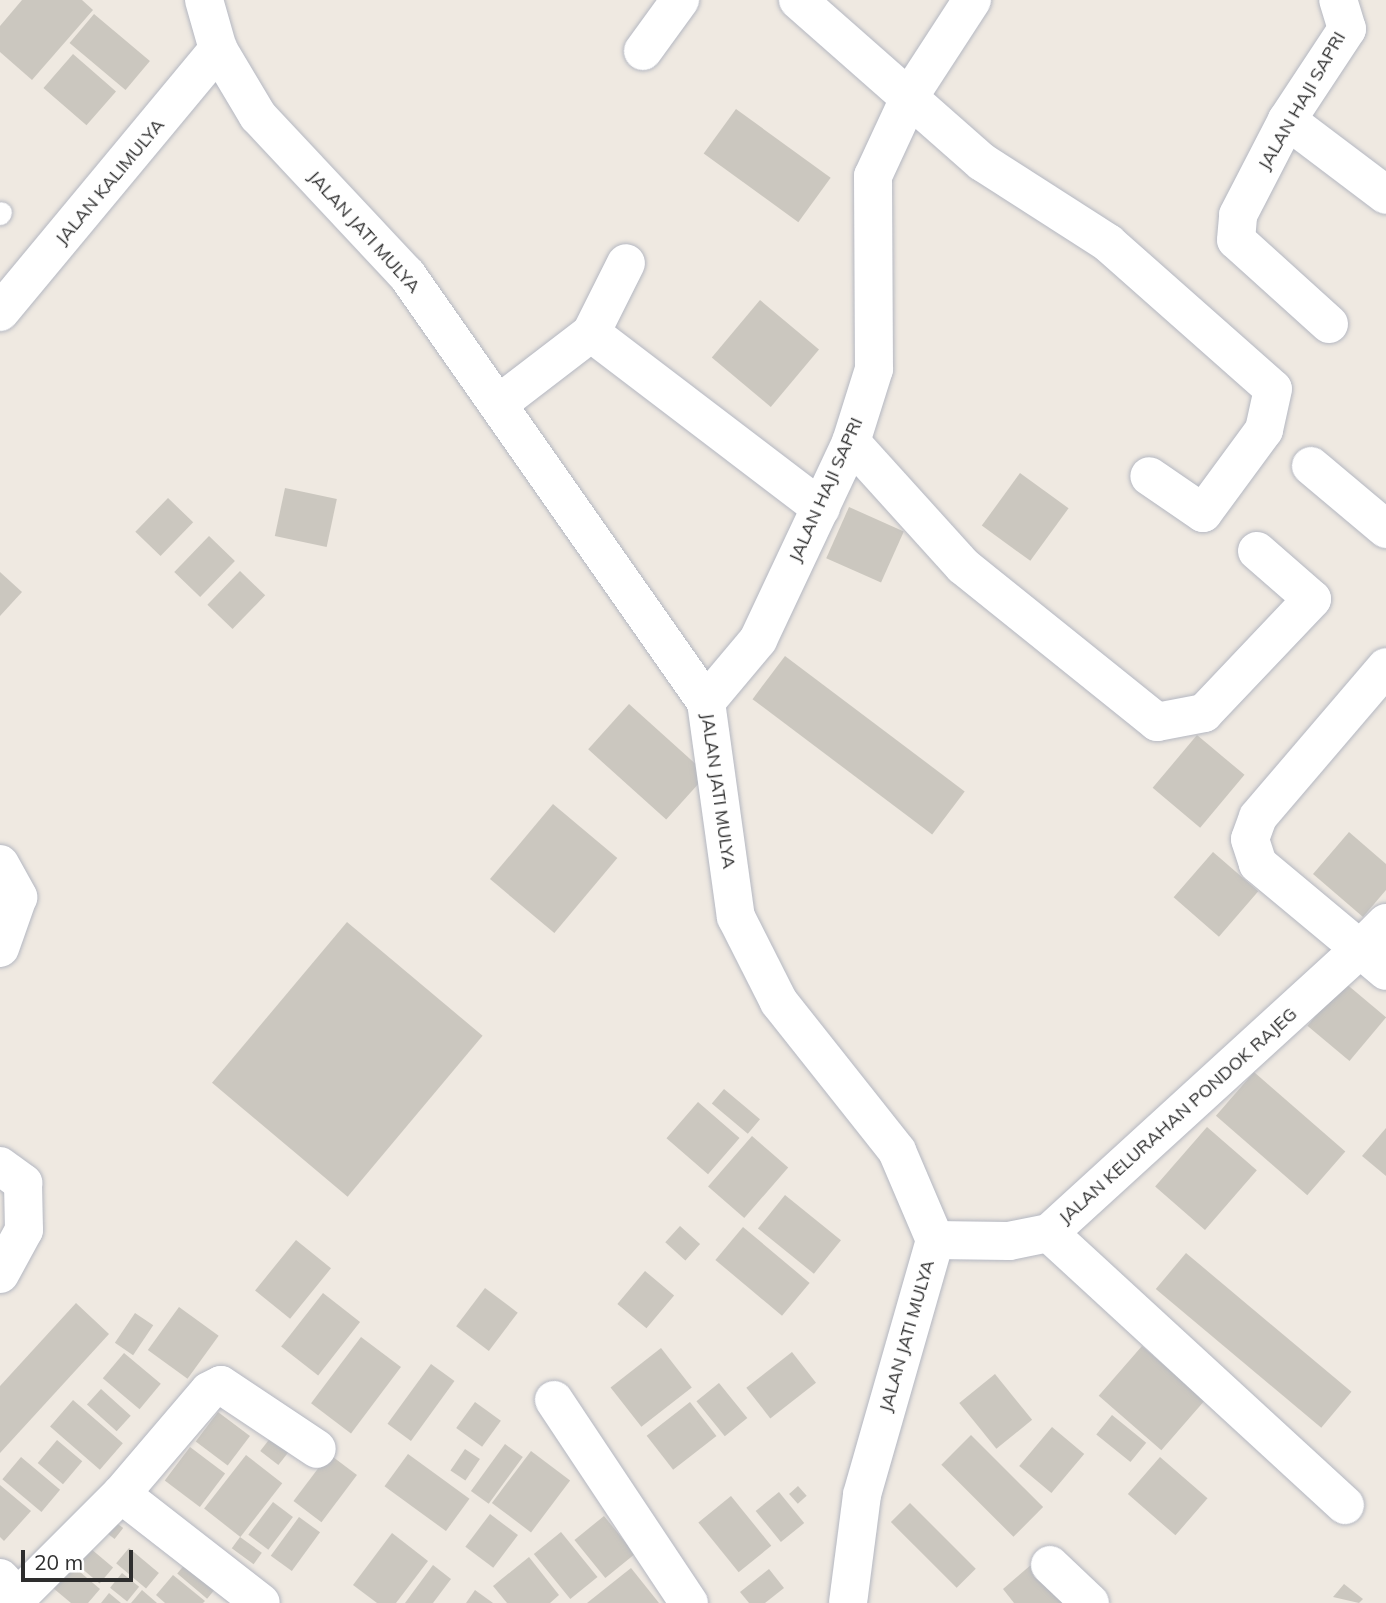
<!DOCTYPE html>
<html>
<head>
<meta charset="utf-8">
<style>
  body { margin:0 }
  #map { position:relative; width:1386px; height:1603px; overflow:hidden; background:#efe9e1; font-family:Mulish,sans-serif }
  div>[style] { position:absolute }
  [style*='--x'] { left:calc(var(--x)*1px); top:calc(var(--y)*1px); width:calc(var(--w)*1px); rotate:calc(var(--a)*1deg) }
  .building>* { inset:0; background:#cbc7bf; transform-origin:0 0 }
  .roads { filter:drop-shadow(0 0 2px #b4b7c1) drop-shadow(0 0 2px #b4b7c1) }
  .lane>* { height:21px; margin:-10.5px; padding:0 10.5px; transform-origin:10.5px; border-radius:10.5px; background:#fff }
  .street>* { height:38px; margin:-19px; padding:0 19px; transform-origin:19px; border-radius:19px; background:#fff }
  .secondary>* { height:38px; margin:-19px; padding:0 19px; transform-origin:19px; border-radius:19px; background:#fff }
  span { translate:-50% -50%; white-space:nowrap; text-align:center; line-height:1.15; -webkit-text-stroke:5px #fff; paint-order:stroke }
  .street-label { font-size:18px; color:#2e2e2e }
  .scale { position:absolute; left:21px; top:1550px; width:112px; height:32px; box-sizing:border-box; border:4px solid #2e2e2e; border-top:0; padding-left:9px; font-size:21px; line-height:24px; white-space:nowrap; color:#2e2e2e; -webkit-text-stroke:5px #fff; paint-order:stroke }
</style>
</head>
<body>
<div id="map">
  <div class="building">
    <i style="clip-path:polygon(22px 0,82px 0,93px 10px,32px 80px,0 52px,0 26px)"></i>
    <i style="left:94px;top:14px;width:73px;height:38px;rotate:40deg"></i>
    <i style="left:73px;top:54px;width:57px;height:45px;rotate:41deg"></i>
    <i style="left:736px;top:109px;width:117px;height:55px;rotate:36deg"></i>
    <i style="left:760px;top:300px;width:77px;height:75px;rotate:40deg"></i>
    <i style="left:1020px;top:473px;width:60px;height:65px;rotate:36deg"></i>
    <i style="left:285px;top:488px;width:53px;height:49px;rotate:12deg"></i>
    <i style="left:168px;top:498px;width:35px;height:47px;rotate:44deg"></i>
    <i style="left:849px;top:507px;width:60px;height:56px;rotate:24deg"></i>
    <i style="left:209px;top:536px;width:36px;height:50px;rotate:44deg"></i>
    <i style="left:240px;top:571px;width:35px;height:47px;rotate:44deg"></i>
    <i style="clip-path:polygon(0 572px,22px 592px,0 616px)"></i>
    <i style="left:785px;top:656px;width:225px;height:54px;rotate:37deg"></i>
    <i style="left:629px;top:704px;width:105px;height:61px;rotate:42deg"></i>
    <i style="left:1197px;top:735px;width:62px;height:69px;rotate:40deg"></i>
    <i style="left:553px;top:804px;width:84px;height:98px;rotate:40deg"></i>
    <i style="clip-path:polygon(1349px 832px,1386px 864px,1386px 890px,1363px 917px,1313px 874px)"></i>
    <i style="left:1213px;top:852px;width:60px;height:60px;rotate:41deg"></i>
    <i style="left:347px;top:922px;width:177px;height:210px;rotate:40deg"></i>
    <i style="left:1344px;top:982px;width:55px;height:57px;rotate:40deg"></i>
    <i style="left:1254px;top:1072px;width:121px;height:58px;rotate:41deg"></i>
    <i style="left:724px;top:1089px;width:47px;height:19px;rotate:40deg"></i>
    <i style="left:698px;top:1102px;width:55px;height:48px;rotate:41deg"></i>
    <i style="left:1207px;top:1127px;width:66px;height:79px;rotate:41deg"></i>
    <i style="clip-path:polygon(1386px 1128px,1386px 1176px,1362px 1156px)"></i>
    <i style="left:752px;top:1136px;width:48px;height:67px;rotate:41deg"></i>
    <i style="left:785px;top:1195px;width:72px;height:43px;rotate:39deg"></i>
    <i style="left:680px;top:1226px;width:27px;height:22px;rotate:42deg"></i>
    <i style="left:743px;top:1227px;width:87px;height:43px;rotate:40deg"></i>
    <i style="left:296px;top:1240px;width:45px;height:65px;rotate:39deg"></i>
    <i style="left:1186px;top:1253px;width:216px;height:47px;rotate:40deg"></i>
    <i style="left:645px;top:1271px;width:38px;height:43px;rotate:40deg"></i>
    <i style="left:485px;top:1288px;width:41px;height:48px;rotate:37deg"></i>
    <i style="left:323px;top:1293px;width:47px;height:68px;rotate:38deg"></i>
    <i style="clip-path:polygon(76px 1303px,109px 1334px,0 1453px,0 1386px)"></i>
    <i style="left:179px;top:1307px;width:49px;height:53px;rotate:36deg"></i>
    <i style="left:135px;top:1313px;width:22px;height:36px;rotate:34deg"></i>
    <i style="left:361px;top:1337px;width:50px;height:83px;rotate:37deg"></i>
    <i style="left:1142px;top:1346px;width:83px;height:66px;rotate:41deg"></i>
    <i style="left:661px;top:1348px;width:50px;height:64px;rotate:52deg"></i>
    <i style="left:792px;top:1352px;width:39px;height:58px;rotate:52deg"></i>
    <i style="left:124px;top:1353px;width:48px;height:33px;rotate:40deg"></i>
    <i style="left:431px;top:1364px;width:29px;height:74px;rotate:36deg"></i>
    <i style="left:995px;top:1374px;width:59px;height:46px;rotate:51deg"></i>
    <i style="left:719px;top:1383px;width:45px;height:29px;rotate:51deg"></i>
    <i style="left:101px;top:1389px;width:40px;height:21px;rotate:42deg"></i>
    <i style="left:73px;top:1400px;width:66px;height:35px;rotate:41deg"></i>
    <i style="left:475px;top:1402px;width:32px;height:32px;rotate:36deg"></i>
    <i style="left:690px;top:1402px;width:43px;height:55px;rotate:52deg"></i>
    <i style="left:218px;top:1412px;width:40px;height:37px;rotate:37deg"></i>
    <i style="left:1112px;top:1415px;width:44px;height:25px;rotate:39deg"></i>
    <i style="left:1052px;top:1427px;width:42px;height:51px;rotate:40deg"></i>
    <i style="left:275px;top:1432px;width:23px;height:24px;rotate:38deg"></i>
    <i style="left:971px;top:1435px;width:102px;height:42px;rotate:45deg"></i>
    <i style="left:57px;top:1440px;width:33px;height:30px;rotate:40deg"></i>
    <i style="left:505px;top:1444px;width:22px;height:58px;rotate:36deg"></i>
    <i style="left:190px;top:1447px;width:44px;height:42px;rotate:37deg"></i>
    <i style="left:465px;top:1449px;width:18px;height:26px;rotate:34deg"></i>
    <i style="left:531px;top:1451px;width:49px;height:65px;rotate:37deg"></i>
    <i style="left:329px;top:1454px;width:35px;height:59px;rotate:37deg"></i>
    <i style="left:408px;top:1454px;width:76px;height:40px;rotate:36deg"></i>
    <i style="left:246px;top:1455px;width:46px;height:68px;rotate:38deg"></i>
    <i style="left:21px;top:1457px;width:51px;height:29px;rotate:40deg"></i>
    <i style="left:1160px;top:1457px;width:63px;height:49px;rotate:41deg"></i>
    <i style="clip-path:polygon(0 1485px,31px 1511px,4px 1541px,0 1537px)"></i>
    <i style="left:798px;top:1486px;width:13px;height:12px;rotate:48deg"></i>
    <i style="left:779px;top:1492px;width:40px;height:30px;rotate:51deg"></i>
    <i style="left:731px;top:1496px;width:64px;height:42px;rotate:51deg"></i>
    <i style="left:273px;top:1502px;width:25px;height:41px;rotate:37deg"></i>
    <i style="left:910px;top:1503px;width:93px;height:27px;rotate:45deg"></i>
    <i style="left:490px;top:1514px;width:35px;height:41px;rotate:37deg"></i>
    <i style="left:604px;top:1516px;width:49px;height:38px;rotate:51deg"></i>
    <i style="left:109px;top:1517px;width:18px;height:14px;rotate:38deg"></i>
    <i style="left:299px;top:1517px;width:26px;height:48px;rotate:36deg"></i>
    <i style="left:561px;top:1532px;width:58px;height:35px;rotate:51deg"></i>
    <i style="clip-path:polygon(392px 1533px,428px 1561px,396px 1603px,377px 1603px,353px 1585px)"></i>
    <i style="left:240px;top:1537px;width:27px;height:14px;rotate:36deg"></i>
    <i style="left:84px;top:1543px;width:38px;height:21px;rotate:40deg"></i>
    <i style="left:129px;top:1548px;width:39px;height:20px;rotate:40deg"></i>
    <i style="left:192px;top:1556px;width:39px;height:23px;rotate:40deg"></i>
    <i style="clip-path:polygon(529px 1557px,559px 1595px,550px 1603px,507px 1603px,493px 1586px)"></i>
    <i style="clip-path:polygon(66px 1560px,100px 1589px,88px 1603px,71px 1603px,47px 1583px)"></i>
    <i style="clip-path:polygon(1032px 1564px,1065px 1603px,1014px 1603px,1003px 1589px)"></i>
    <i style="clip-path:polygon(433px 1565px,451px 1579px,433px 1603px,405px 1603px)"></i>
    <i style="clip-path:polygon(631px 1568px,659px 1603px,587px 1603px)"></i>
    <i style="clip-path:polygon(769px 1569px,784px 1588px,765px 1603px,749px 1603px,740px 1592px)"></i>
    <i style="left:122px;top:1573px;width:22px;height:19px;rotate:39deg"></i>
    <i style="clip-path:polygon(173px 1575px,205px 1601px,203px 1603px,165px 1603px,156px 1595px)"></i>
    <i style="clip-path:polygon(1344px 1584px,1363px 1599px,1359px 1603px,1333px 1597px)"></i>
    <i style="clip-path:polygon(142px 1590px,157px 1603px,131px 1603px)"></i>
    <i style="clip-path:polygon(475px 1590px,493px 1603px,466px 1603px)"></i>
    <i style="clip-path:polygon(109px 1593px,121px 1603px,101px 1603px)"></i>
  </div>
  <div class="roads">
    <div class="lane">
      <i style="--x:0;--y:214;--w:2;--a:-63"></i>
    </div>
    <div class="street">
      <i style="--x:798;--y:0;--w:245;--a:41.4"></i>
      <i style="--x:982;--y:162;--w:150;--a:32.7"></i>
      <i style="--x:1108;--y:243;--w:220;--a:41.5"></i>
      <i style="--x:1273;--y:389;--w:42;--a:102.4"></i>
      <i style="--x:1264;--y:430;--w:103;--a:126.3"></i>
      <i style="--x:1203;--y:513;--w:65;--a:-145.6"></i>
      <i style="--x:643;--y:51;--w:63;--a:-54"></i>
      <i style="--x:1287;--y:120;--w:124;--a:37.1"></i>
      <i style="--x:1329;--y:324;--w:125;--a:-137.9"></i>
      <i style="--x:1236;--y:240;--w:25;--a:-85"></i>
      <i style="--x:1238;--y:215;--w:107;--a:-62.7"></i>
      <i style="--x:1287;--y:120;--w:109;--a:-56.6"></i>
      <i style="--x:1347;--y:29;--w:30;--a:-107"></i>
      <i style="--x:591;--y:333;--w:78;--a:-63.4"></i>
      <i style="--x:501;--y:402;--w:113;--a:-37.5"></i>
      <i style="--x:591;--y:333;--w:289;--a:37.3"></i>
      <i style="--x:851;--y:442;--w:167;--a:47.9"></i>
      <i style="--x:963;--y:566;--w:249;--a:38.8"></i>
      <i style="--x:1157;--y:722;--w:48;--a:-10.8"></i>
      <i style="--x:1204;--y:713;--w:157;--a:-46.5"></i>
      <i style="--x:1312;--y:599;--w:73;--a:-138.9"></i>
      <i style="--x:1311;--y:466;--w:98;--a:40"></i>
      <i style="--x:706;--y:702;--w:81;--a:-50"></i>
      <i style="--x:758;--y:640;--w:219;--a:-64.8"></i>
      <i style="--x:851;--y:442;--w:77;--a:-72.5"></i>
      <i style="--x:874;--y:369;--w:193;--a:-90.3"></i>
      <i style="--x:873;--y:176;--w:90;--a:-65.1"></i>
      <i style="--x:911;--y:94;--w:112;--a:-57"></i>
      <i style="--x:0;--y:864;--w:38;--a:61"></i>
      <i style="--x:18;--y:897;--w:54;--a:109.4"></i>
      <i style="--x:1386;--y:923;--w:37;--a:135"></i>
      <i style="--x:1360;--y:949;--w:34;--a:40"></i>
      <i style="--x:0;--y:1166;--w:29;--a:36"></i>
      <i style="--x:23;--y:1183;--w:47;--a:88.8"></i>
      <i style="--x:24;--y:1230;--w:50;--a:118.6"></i>
      <i style="--x:1049;--y:1233;--w:402;--a:42.6"></i>
      <i style="--x:935;--y:1240;--w:74;--a:0.8"></i>
      <i style="--x:1009;--y:1241;--w:41;--a:-11.3"></i>
      <i style="--x:1049;--y:1233;--w:421;--a:-42.4"></i>
      <i style="--x:1360;--y:949;--w:133;--a:-140.2"></i>
      <i style="--x:1258;--y:864;--w:26;--a:-108"></i>
      <i style="--x:1250;--y:839;--w:23;--a:-70"></i>
      <i style="--x:1258;--y:817;--w:197;--a:-49.5"></i>
      <i style="--x:554;--y:1400;--w:244;--a:56.4"></i>
      <i style="--x:121;--y:1494;--w:135;--a:-49.5"></i>
      <i style="--x:209;--y:1391;--w:13;--a:-27"></i>
      <i style="--x:221;--y:1385;--w:115;--a:33.7"></i>
      <i style="--x:1050;--y:1565;--w:55;--a:43.5"></i>
      <i style="--x:0;--y:1578;--w:26;--a:47"></i>
      <i style="--x:18;--y:1597;--w:146;--a:-45"></i>
      <i style="--x:121;--y:1494;--w:177;--a:37.9"></i>
    </div>
    <div class="secondary">
      <i style="--x:204;--y:0;--w:51;--a:74.1"></i>
      <i style="--x:218;--y:49;--w:78;--a:59.2"></i>
      <i style="--x:258;--y:116;--w:218;--a:46.9"></i>
      <i style="--x:407;--y:275;--w:521;--a:55"></i>
      <i style="--x:706;--y:702;--w:217;--a:82.1"></i>
      <i style="--x:736;--y:917;--w:95;--a:63.2"></i>
      <i style="--x:779;--y:1002;--w:190;--a:51.6"></i>
      <i style="--x:897;--y:1151;--w:97;--a:66.9"></i>
      <i style="--x:935;--y:1240;--w:265;--a:106"></i>
      <i style="--x:862;--y:1495;--w:109;--a:97.4"></i>
      <i style="--x:0;--y:312;--w:342;--a:-50.3"></i>
    </div>
  </div>
  <div class="street-label">
    <span style="left:1302px;top:101px;rotate:-60deg">JALAN HAJI SAPRI</span>
    <span style="left:110px;top:182px;rotate:-50deg">JALAN KALIMULYA</span>
    <span style="left:364px;top:232px;rotate:48deg">JALAN JATI MULYA</span>
    <span style="left:826px;top:490px;rotate:-66deg">JALAN HAJI SAPRI</span>
    <span style="left:718px;top:791px;rotate:82deg">JALAN JATI MULYA</span>
    <span style="left:1178px;top:1116px;rotate:-42deg">JALAN KELURAHAN PONDOK RAJEG</span>
    <span style="left:907px;top:1336px;rotate:-74deg">JALAN JATI MULYA</span>
  </div>
  <div class="scale">20 m</div>
</div>
</body>
</html>
